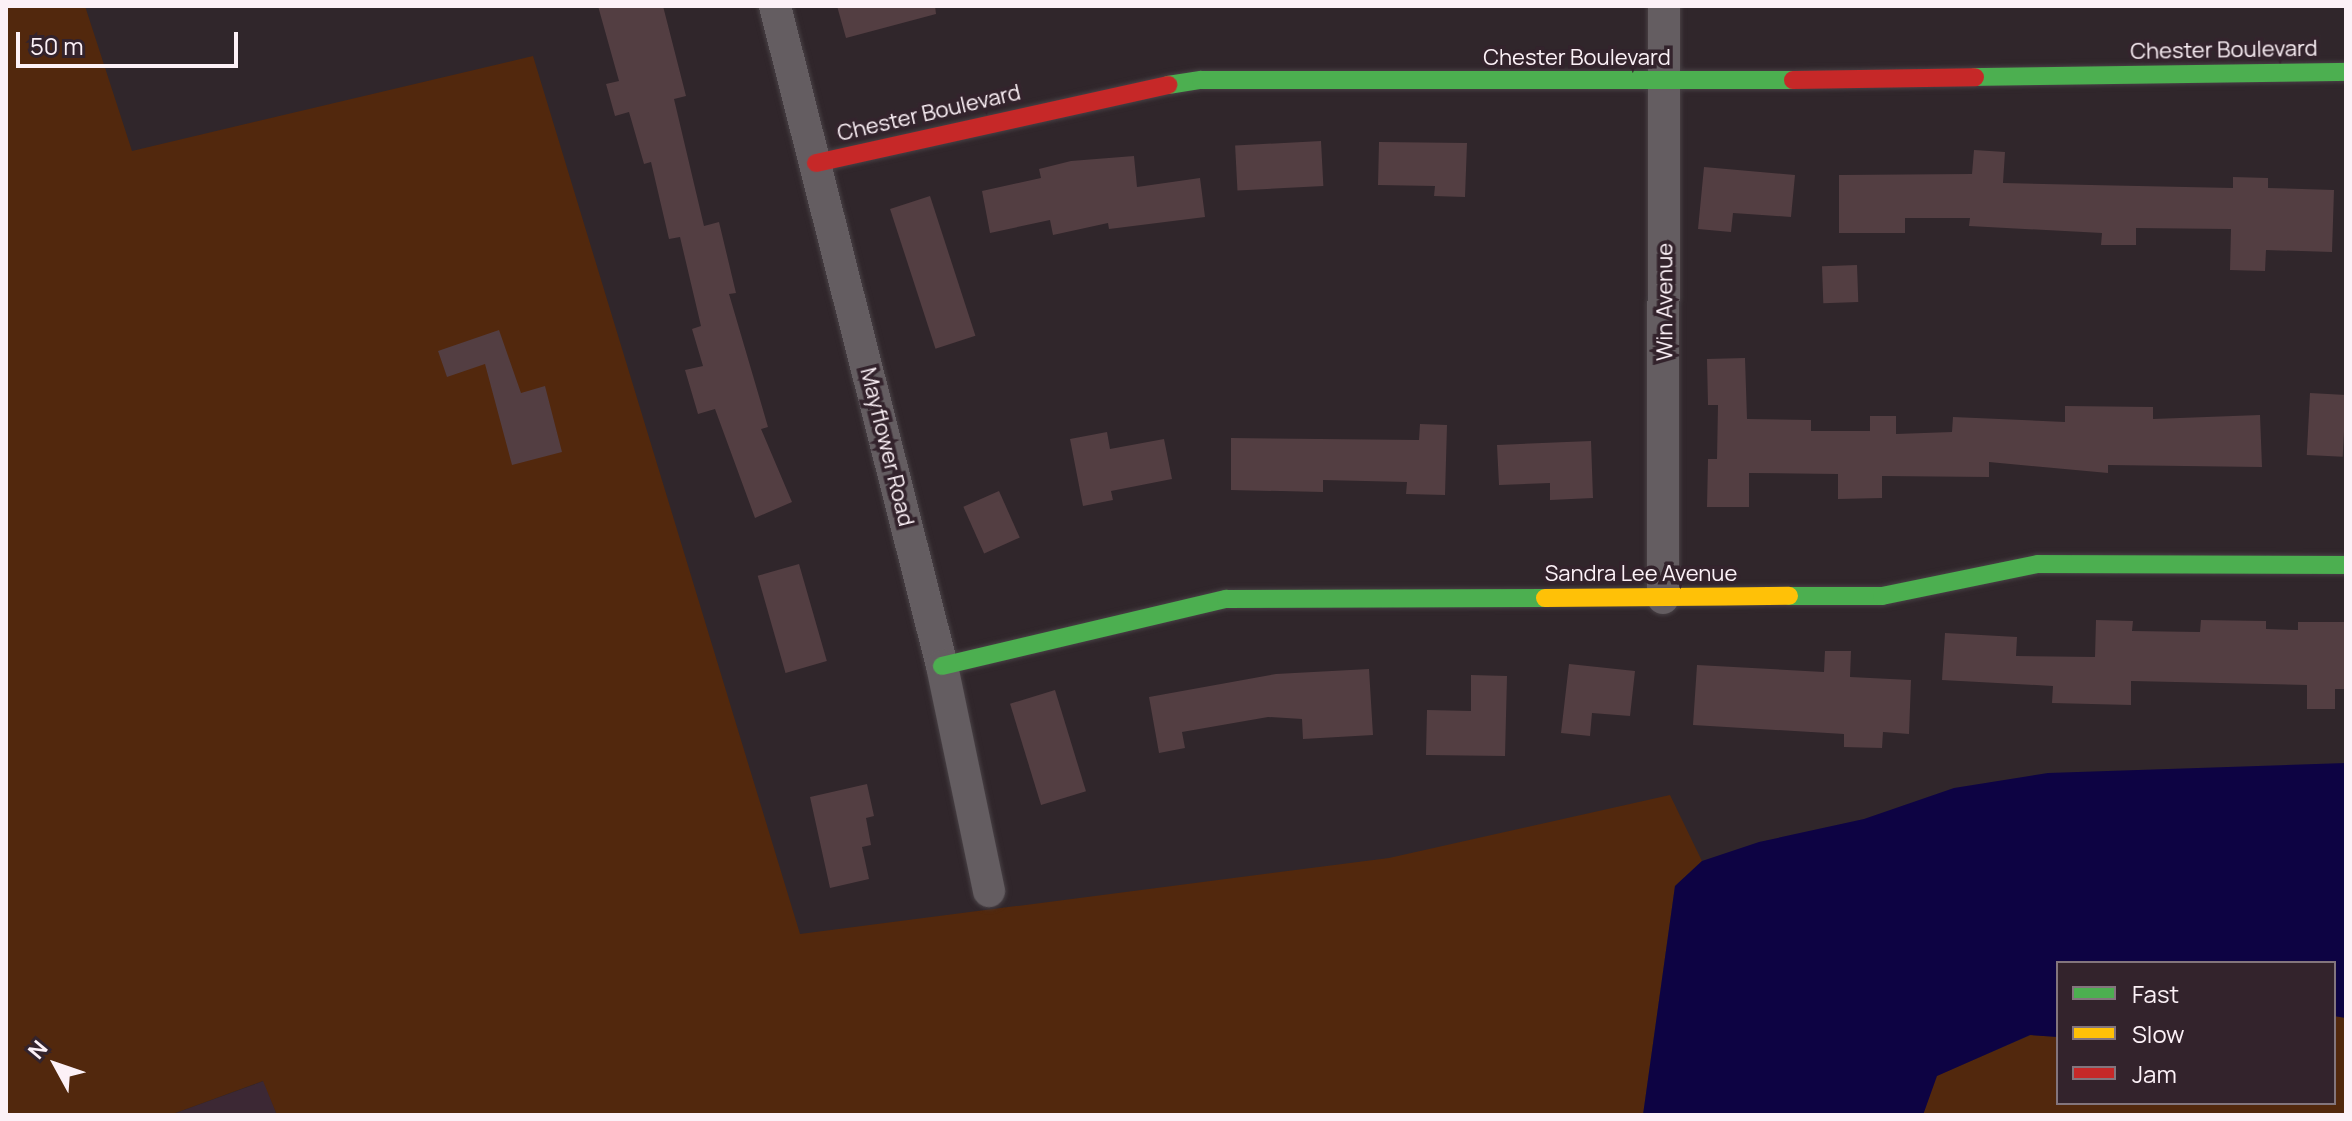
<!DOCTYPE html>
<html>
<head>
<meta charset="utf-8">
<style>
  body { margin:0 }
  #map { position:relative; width:2352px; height:1121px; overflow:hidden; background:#30262b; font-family:Manrope,sans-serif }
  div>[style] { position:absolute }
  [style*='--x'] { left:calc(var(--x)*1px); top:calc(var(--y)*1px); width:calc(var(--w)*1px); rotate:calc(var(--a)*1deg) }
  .built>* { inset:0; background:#3c2834 }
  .green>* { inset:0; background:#52280d }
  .water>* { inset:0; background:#0d0343 }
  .building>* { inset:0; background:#533e42; transform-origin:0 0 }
  .roads { filter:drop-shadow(0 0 2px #484145) drop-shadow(0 0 2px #484145) }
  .street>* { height:32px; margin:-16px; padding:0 16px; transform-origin:16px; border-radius:16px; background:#645d61 }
  .fast>* { height:18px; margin:-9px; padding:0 9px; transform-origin:9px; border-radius:9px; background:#4caf50 }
  .slow>* { height:18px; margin:-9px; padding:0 9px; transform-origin:9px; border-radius:9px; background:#ffc107 }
  .jam>* { height:18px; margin:-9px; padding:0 9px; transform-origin:9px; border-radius:9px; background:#c62828 }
  span { translate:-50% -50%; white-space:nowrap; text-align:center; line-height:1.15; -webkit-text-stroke:7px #33232c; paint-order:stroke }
  .street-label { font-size:22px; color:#fcf1f7 }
  .frame { position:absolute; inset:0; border:8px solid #fcf1f7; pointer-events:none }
  .legend { position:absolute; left:2056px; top:961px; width:280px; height:144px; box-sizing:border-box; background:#33232c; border:2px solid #83757d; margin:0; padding:10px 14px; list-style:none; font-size:24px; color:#fcf1f7 }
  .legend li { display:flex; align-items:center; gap:16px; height:40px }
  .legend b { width:40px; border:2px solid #83757d }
  .north { position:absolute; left:16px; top:1025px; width:80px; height:80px; -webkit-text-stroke:6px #33232c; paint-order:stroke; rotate:310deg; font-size:22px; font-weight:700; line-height:32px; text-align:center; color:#fcf1f7 }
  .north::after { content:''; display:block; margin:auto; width:28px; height:36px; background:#fcf1f7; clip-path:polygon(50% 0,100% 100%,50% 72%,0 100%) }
  .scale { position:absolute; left:16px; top:32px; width:222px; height:36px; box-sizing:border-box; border:4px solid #fcf1f7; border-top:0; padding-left:10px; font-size:24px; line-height:28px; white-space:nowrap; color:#fcf1f7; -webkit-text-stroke:6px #33232c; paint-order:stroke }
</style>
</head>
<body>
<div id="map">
  <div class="built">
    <i style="clip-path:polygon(264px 1081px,277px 1115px,170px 1115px)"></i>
  </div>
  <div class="green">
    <i style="clip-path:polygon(6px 6px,85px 6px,132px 151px,533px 56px,800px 934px,1389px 858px,1670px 795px,1702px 861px,1675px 886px,1643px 1115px,277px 1115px,263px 1081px,170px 1115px,6px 1115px)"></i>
    <i style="clip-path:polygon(2334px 1016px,2346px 1018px,2346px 1115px,1923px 1115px,1936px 1076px,2031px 1035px,2058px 1037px,2058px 1103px,2334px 1103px)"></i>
  </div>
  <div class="water">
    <i style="clip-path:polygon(2346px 763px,2346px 1018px,2334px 1016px,2334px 963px,2058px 963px,2058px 1037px,2030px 1035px,1937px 1076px,1923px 1115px,1643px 1115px,1675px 886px,1702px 861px,1759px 842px,1864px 819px,1954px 788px,2048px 773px)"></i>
  </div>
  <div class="building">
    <i style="clip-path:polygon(598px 6px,663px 6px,686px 96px,674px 99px,704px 226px,719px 222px,736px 293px,729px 294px,768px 427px,761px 429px,792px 502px,755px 518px,715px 409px,698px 414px,685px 370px,703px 366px,692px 329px,701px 326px,680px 237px,669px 239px,651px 162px,644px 164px,629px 112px,615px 116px,606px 84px,619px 81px)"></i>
    <i style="clip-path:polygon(837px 6px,935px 6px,936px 14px,846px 38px)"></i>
    <i style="left:1321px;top:141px;width:45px;height:86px;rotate:87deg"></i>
    <i style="clip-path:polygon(1379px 142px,1467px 143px,1465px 197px,1434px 196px,1435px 186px,1378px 185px)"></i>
    <i style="clip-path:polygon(1974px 150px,2005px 152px,2003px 183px,2233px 188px,2233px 177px,2268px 178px,2268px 188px,2334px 190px,2332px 252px,2266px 250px,2265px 271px,2230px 270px,2231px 229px,2136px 228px,2136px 245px,2101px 245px,2102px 233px,1969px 226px,1970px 218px,1905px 218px,1905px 233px,1839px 233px,1839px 175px,1972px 174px)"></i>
    <i style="clip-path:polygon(1134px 156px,1137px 187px,1200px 178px,1205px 217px,1109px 229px,1108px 223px,1053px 235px,1050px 220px,990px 233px,982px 191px,1041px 178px,1039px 169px,1071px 161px)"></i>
    <i style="clip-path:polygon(1704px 167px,1795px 175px,1791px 217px,1733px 213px,1731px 232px,1698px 229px)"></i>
    <i style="left:930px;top:196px;width:147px;height:42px;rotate:72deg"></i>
    <i style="left:1857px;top:265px;width:37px;height:35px;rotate:88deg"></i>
    <i style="clip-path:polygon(499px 330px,521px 393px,545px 386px,562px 452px,512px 465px,485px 364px,447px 377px,438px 351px)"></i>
    <i style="clip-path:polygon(1745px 358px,1747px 419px,1811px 420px,1811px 431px,1870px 431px,1870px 416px,1896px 416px,1896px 434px,1952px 432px,1953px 417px,2065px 422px,2065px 406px,2153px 407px,2153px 419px,2260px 415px,2262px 467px,2108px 465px,2108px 473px,1989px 462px,1989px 477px,1882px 476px,1882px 498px,1838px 499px,1838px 474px,1749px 473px,1749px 507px,1707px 507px,1708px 459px,1717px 459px,1718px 405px,1708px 405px,1707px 359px)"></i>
    <i style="left:2310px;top:393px;width:36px;height:62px;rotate:3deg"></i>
    <i style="clip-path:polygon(1420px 424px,1447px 425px,1445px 495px,1406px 494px,1407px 482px,1323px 480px,1323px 492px,1231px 490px,1231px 438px,1419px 440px)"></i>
    <i style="clip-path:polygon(1107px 432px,1110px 449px,1164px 439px,1172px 479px,1111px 491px,1113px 500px,1083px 506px,1070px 439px)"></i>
    <i style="clip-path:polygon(1591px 441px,1593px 498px,1550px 500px,1550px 483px,1499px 485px,1497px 445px)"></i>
    <i style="left:999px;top:491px;width:51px;height:39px;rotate:66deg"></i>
    <i style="left:799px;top:564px;width:101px;height:43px;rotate:74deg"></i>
    <i style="clip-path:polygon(2096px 620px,2133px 621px,2132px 631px,2200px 632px,2201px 620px,2266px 621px,2266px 629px,2298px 630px,2298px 622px,2346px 622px,2346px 689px,2335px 689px,2335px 709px,2307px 709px,2307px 685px,2131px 681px,2131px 705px,2052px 703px,2053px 686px,1942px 680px,1945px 633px,2017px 637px,2016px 656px,2095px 657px)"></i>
    <i style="clip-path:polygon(1825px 651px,1851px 651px,1850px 677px,1911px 680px,1909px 734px,1883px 732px,1882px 748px,1844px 747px,1844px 734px,1693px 725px,1697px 665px,1824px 672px)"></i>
    <i style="clip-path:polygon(1569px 664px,1635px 671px,1630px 716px,1592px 713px,1590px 736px,1561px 733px)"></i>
    <i style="clip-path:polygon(1369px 669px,1373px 735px,1303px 739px,1302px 719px,1268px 717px,1182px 732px,1185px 748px,1159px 753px,1149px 697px,1276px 674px)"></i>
    <i style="clip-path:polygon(1471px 675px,1507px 676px,1505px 756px,1426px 755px,1427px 710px,1471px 711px)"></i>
    <i style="left:1055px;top:690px;width:106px;height:47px;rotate:73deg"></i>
    <i style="clip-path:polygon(867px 784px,874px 816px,866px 818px,871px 845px,862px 847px,869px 879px,830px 888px,810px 797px)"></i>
  </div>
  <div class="roads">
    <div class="street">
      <i style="--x:775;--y:6;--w:681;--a:75.8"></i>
      <i style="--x:942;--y:666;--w:230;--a:78.2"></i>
      <i style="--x:1663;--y:598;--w:592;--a:-89.9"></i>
    </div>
    <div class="fast">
      <i style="--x:1975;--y:77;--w:371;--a:-0.8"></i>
      <i style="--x:1168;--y:85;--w:33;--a:-9"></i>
      <i style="--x:1201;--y:80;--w:592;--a:0"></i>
      <i style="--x:1789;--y:596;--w:93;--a:0"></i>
      <i style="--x:1882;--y:596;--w:159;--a:-11.6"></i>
      <i style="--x:2038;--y:564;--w:308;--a:0.2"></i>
      <i style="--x:942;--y:666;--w:292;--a:-13.3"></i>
      <i style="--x:1226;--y:599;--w:319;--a:-0.2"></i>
    </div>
    <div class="slow">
      <i style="--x:1545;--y:598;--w:244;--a:-0.5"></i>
    </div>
    <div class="jam">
      <i style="--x:1793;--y:80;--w:182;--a:-0.9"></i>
      <i style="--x:816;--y:163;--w:361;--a:-12.5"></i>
    </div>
  </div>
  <div class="street-label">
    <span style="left:2224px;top:50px;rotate:-1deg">Chester Boulevard</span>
    <span style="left:1577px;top:58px">Chester Boulevard</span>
    <span style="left:929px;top:113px;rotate:-13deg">Chester Boulevard</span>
    <span style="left:1665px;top:302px;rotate:-90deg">Win Avenue</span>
    <span style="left:887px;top:447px;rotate:76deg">Mayflower Road</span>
    <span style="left:1641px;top:574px">Sandra Lee Avenue</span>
  </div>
  <div class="frame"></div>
  <ul class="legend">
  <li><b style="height:10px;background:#4caf50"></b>Fast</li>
  <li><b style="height:10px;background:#ffc107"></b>Slow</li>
  <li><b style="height:10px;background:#c62828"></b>Jam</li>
  </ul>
  <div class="north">N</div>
  <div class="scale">50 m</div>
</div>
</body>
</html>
